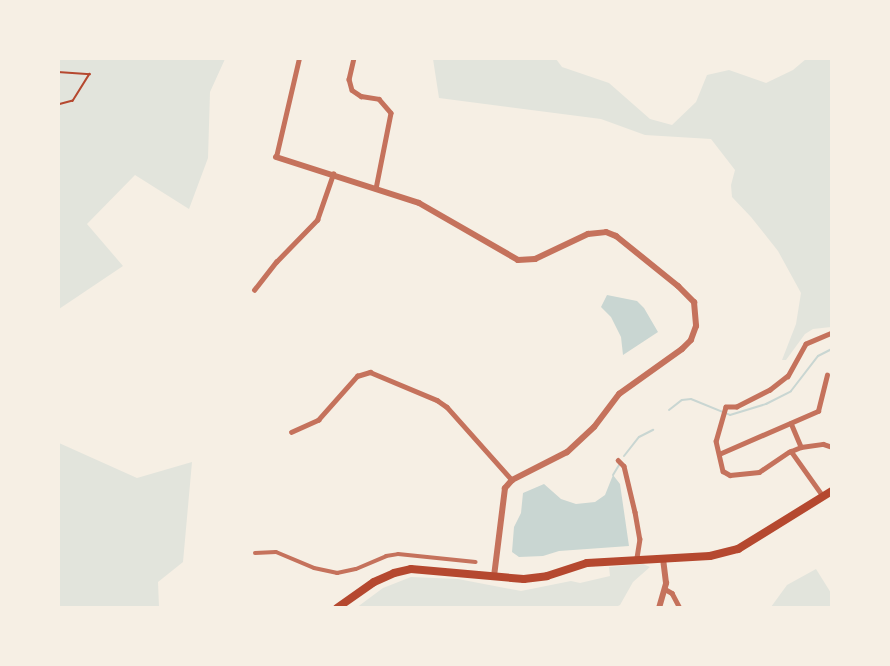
<!DOCTYPE html>
<html>
<head>
<meta charset="utf-8">
<style>
  body { margin:0 }
  #map { position:relative; width:890px; height:666px; overflow:hidden; background:#f6efe4; font-family:Inter,sans-serif }
  div>[style] { position:absolute }
  [style*='--x'] { left:calc(var(--x)*1px); top:calc(var(--y)*1px); width:calc(var(--w)*1px); rotate:calc(var(--a)*1deg) }
  .green>* { inset:0; background:#e2e4dc }
  .water>* { inset:0; background:#c9d6d2 }
  .stream>* { height:2px; margin:-1px; padding:0 1px; transform-origin:1px; border-radius:1px; background:#c9d6d2 }
  .path>* { height:1.5px; margin:-0.75px; padding:0 0.75px; transform-origin:0.75px; border-radius:0.75px; background:#b5482f }
  .pedestrian>* { height:4px; margin:-2px; padding:0 2px; transform-origin:2px; border-radius:2px; background:#c5725c }
  .minor>* { height:4.5px; margin:-2.25px; padding:0 2.25px; transform-origin:2.25px; border-radius:2.25px; background:#c5725c }
  .tertiary>* { height:6px; margin:-3px; padding:0 3px; transform-origin:3px; border-radius:3px; background:#c5725c }
  .trunk>* { height:8px; margin:-4px; padding:0 4px; transform-origin:4px; border-radius:4px; background:#b5482f }
  span { translate:-50% -50%; white-space:nowrap; text-align:center; line-height:1.15; -webkit-text-stroke:6px #f6efe4; paint-order:stroke }
  .frame { position:absolute; inset:0; border:60px solid #f6efe4; pointer-events:none }
</style>
</head>
<body>
<div id="map">
  <div class="green">
    <i style="clip-path:polygon(59px 59px,225px 59px,210px 92px,208px 158px,189px 209px,135px 175px,87px 224px,123px 266px,59px 309px)"></i>
    <i style="clip-path:polygon(433px 59px,556px 59px,562px 67px,609px 83px,650px 119px,672px 125px,696px 102px,707px 75px,729px 70px,766px 83px,793px 70px,806px 59px,831px 59px,831px 327px,813px 329px,805px 334px,786px 360px,782px 360px,796px 324px,801px 293px,778px 251px,751px 217px,732px 197px,731px 185px,735px 170px,711px 139px,645px 135px,601px 119px,439px 98px)"></i>
    <i style="clip-path:polygon(59px 443px,137px 478px,192px 462px,183px 562px,158px 582px,159px 607px,59px 607px)"></i>
    <i style="clip-path:polygon(643px 564px,650px 567px,633px 582px,620px 605px,616px 607px,356px 608px,383px 588px,411px 577px,458px 579px,521px 591px,571px 581px,580px 583px,610px 576px,609px 567px)"></i>
    <i style="clip-path:polygon(816px 569px,831px 593px,831px 607px,771px 607px,787px 585px)"></i>
  </div>
  <div class="water">
    <i style="clip-path:polygon(607px 295px,637px 301px,644px 308px,658px 332px,623px 355px,621px 337px,611px 317px,601px 307px)"></i>
    <i style="clip-path:polygon(613px 475px,620px 484px,629px 546px,559px 551px,543px 556px,519px 557px,512px 552px,514px 527px,521px 513px,523px 493px,544px 484px,561px 499px,576px 504px,595px 502px,605px 495px)"></i>
  </div>
  <div class="stream">
    <i style="--x:669;--y:410;--w:16;--a:-38"></i>
    <i style="--x:682;--y:400;--w:9;--a:-6"></i>
    <i style="--x:691;--y:399;--w:42;--a:22.3"></i>
    <i style="--x:730;--y:415;--w:38;--a:-17"></i>
    <i style="--x:766;--y:404;--w:28;--a:-27"></i>
    <i style="--x:791;--y:391;--w:44;--a:-52.4"></i>
    <i style="--x:818;--y:356;--w:16;--a:-27"></i>
    <i style="--x:624;--y:456;--w:24;--a:-52"></i>
    <i style="--x:639;--y:437;--w:16;--a:-27"></i>
    <i style="--x:613;--y:475;--w:12;--a:-59"></i>
  </div>
  <div class="path">
    <i style="--x:58;--y:72;--w:32;--a:4"></i>
    <i style="--x:90;--y:74;--w:32;--a:122"></i>
    <i style="--x:73;--y:101;--w:16;--a:165"></i>
  </div>
  <div class="pedestrian">
    <i style="--x:255;--y:553;--w:21;--a:-3"></i>
    <i style="--x:276;--y:552;--w:41;--a:22.8"></i>
    <i style="--x:314;--y:568;--w:24;--a:12"></i>
    <i style="--x:337;--y:573;--w:19;--a:-12"></i>
    <i style="--x:356;--y:569;--w:33;--a:-23"></i>
    <i style="--x:386;--y:556;--w:12;--a:-9"></i>
    <i style="--x:398;--y:554;--w:78;--a:5.9"></i>
  </div>
  <div class="minor">
    <i style="--x:354;--y:58;--w:22;--a:103"></i>
    <i style="--x:349;--y:79;--w:11;--a:75"></i>
    <i style="--x:352;--y:90;--w:11;--a:34"></i>
    <i style="--x:361;--y:96;--w:18;--a:9"></i>
    <i style="--x:379;--y:99;--w:18;--a:49"></i>
    <i style="--x:391;--y:113;--w:77;--a:101.2"></i>
    <i style="--x:276;--y:157;--w:102;--a:-76.9"></i>
    <i style="--x:254;--y:290;--w:36;--a:-52"></i>
    <i style="--x:276;--y:262;--w:59;--a:-45.7"></i>
    <i style="--x:317;--y:220;--w:49;--a:-70.8"></i>
    <i style="--x:832;--y:333;--w:28;--a:157"></i>
    <i style="--x:806;--y:344;--w:37;--a:119"></i>
    <i style="--x:788;--y:376;--w:23;--a:142"></i>
    <i style="--x:770;--y:390;--w:37;--a:153"></i>
    <i style="--x:737;--y:407;--w:11;--a:180"></i>
    <i style="--x:726;--y:407;--w:35;--a:106"></i>
    <i style="--x:716;--y:441;--w:31;--a:77"></i>
    <i style="--x:723;--y:471;--w:8;--a:30"></i>
    <i style="--x:730;--y:475;--w:29;--a:-6"></i>
    <i style="--x:759;--y:472;--w:36;--a:-34"></i>
    <i style="--x:789;--y:452;--w:13;--a:-23"></i>
    <i style="--x:801;--y:447;--w:22;--a:-8"></i>
    <i style="--x:823;--y:444;--w:9;--a:18"></i>
    <i style="--x:791;--y:423;--w:26;--a:67"></i>
    <i style="--x:291;--y:432;--w:30;--a:-24"></i>
    <i style="--x:318;--y:420;--w:59;--a:-48.4"></i>
    <i style="--x:357;--y:376;--w:14;--a:-17"></i>
    <i style="--x:370;--y:372;--w:73;--a:22.7"></i>
    <i style="--x:437;--y:400;--w:12;--a:35"></i>
    <i style="--x:447;--y:407;--w:98;--a:48.3"></i>
    <i style="--x:791;--y:451;--w:55;--a:54.6"></i>
    <i style="--x:719;--y:454;--w:108;--a:-23.5"></i>
    <i style="--x:818;--y:411;--w:37;--a:-76"></i>
    <i style="--x:618;--y:460;--w:8;--a:45"></i>
    <i style="--x:624;--y:466;--w:47;--a:76.6"></i>
    <i style="--x:635;--y:512;--w:27;--a:80"></i>
    <i style="--x:640;--y:539;--w:19;--a:99"></i>
    <i style="--x:665;--y:589;--w:8;--a:30"></i>
    <i style="--x:672;--y:593;--w:17;--a:62"></i>
  </div>
  <div class="tertiary">
    <i style="--x:276;--y:157;--w:150;--a:17.8"></i>
    <i style="--x:419;--y:203;--w:114;--a:29.9"></i>
    <i style="--x:518;--y:260;--w:17;--a:-3"></i>
    <i style="--x:535;--y:259;--w:59;--a:-25.3"></i>
    <i style="--x:588;--y:234;--w:18;--a:-6"></i>
    <i style="--x:606;--y:232;--w:11;--a:22"></i>
    <i style="--x:616;--y:236;--w:80;--a:38.9"></i>
    <i style="--x:678;--y:286;--w:23;--a:45"></i>
    <i style="--x:694;--y:302;--w:24;--a:85"></i>
    <i style="--x:696;--y:326;--w:15;--a:110"></i>
    <i style="--x:691;--y:340;--w:13;--a:135"></i>
    <i style="--x:682;--y:349;--w:77;--a:144.5"></i>
    <i style="--x:619;--y:394;--w:41;--a:127.1"></i>
    <i style="--x:594;--y:427;--w:37;--a:137"></i>
    <i style="--x:567;--y:452;--w:62;--a:153"></i>
    <i style="--x:512;--y:480;--w:11;--a:131"></i>
    <i style="--x:505;--y:488;--w:89;--a:97.1"></i>
    <i style="--x:659;--y:608;--w:26;--a:-74"></i>
    <i style="--x:666;--y:583;--w:25;--a:-97"></i>
  </div>
  <div class="trunk">
    <i style="--x:337;--y:608;--w:45;--a:-35.1"></i>
    <i style="--x:374;--y:582;--w:22;--a:-24"></i>
    <i style="--x:394;--y:573;--w:17;--a:-13"></i>
    <i style="--x:411;--y:569;--w:113;--a:5.1"></i>
    <i style="--x:524;--y:579;--w:23;--a:-7"></i>
    <i style="--x:547;--y:576;--w:42;--a:-18"></i>
    <i style="--x:587;--y:563;--w:123;--a:-3.3"></i>
    <i style="--x:710;--y:556;--w:29;--a:-14"></i>
    <i style="--x:738;--y:549;--w:110;--a:-31.7"></i>
  </div>
  <div class="frame"></div>
</div>
</body>
</html>
